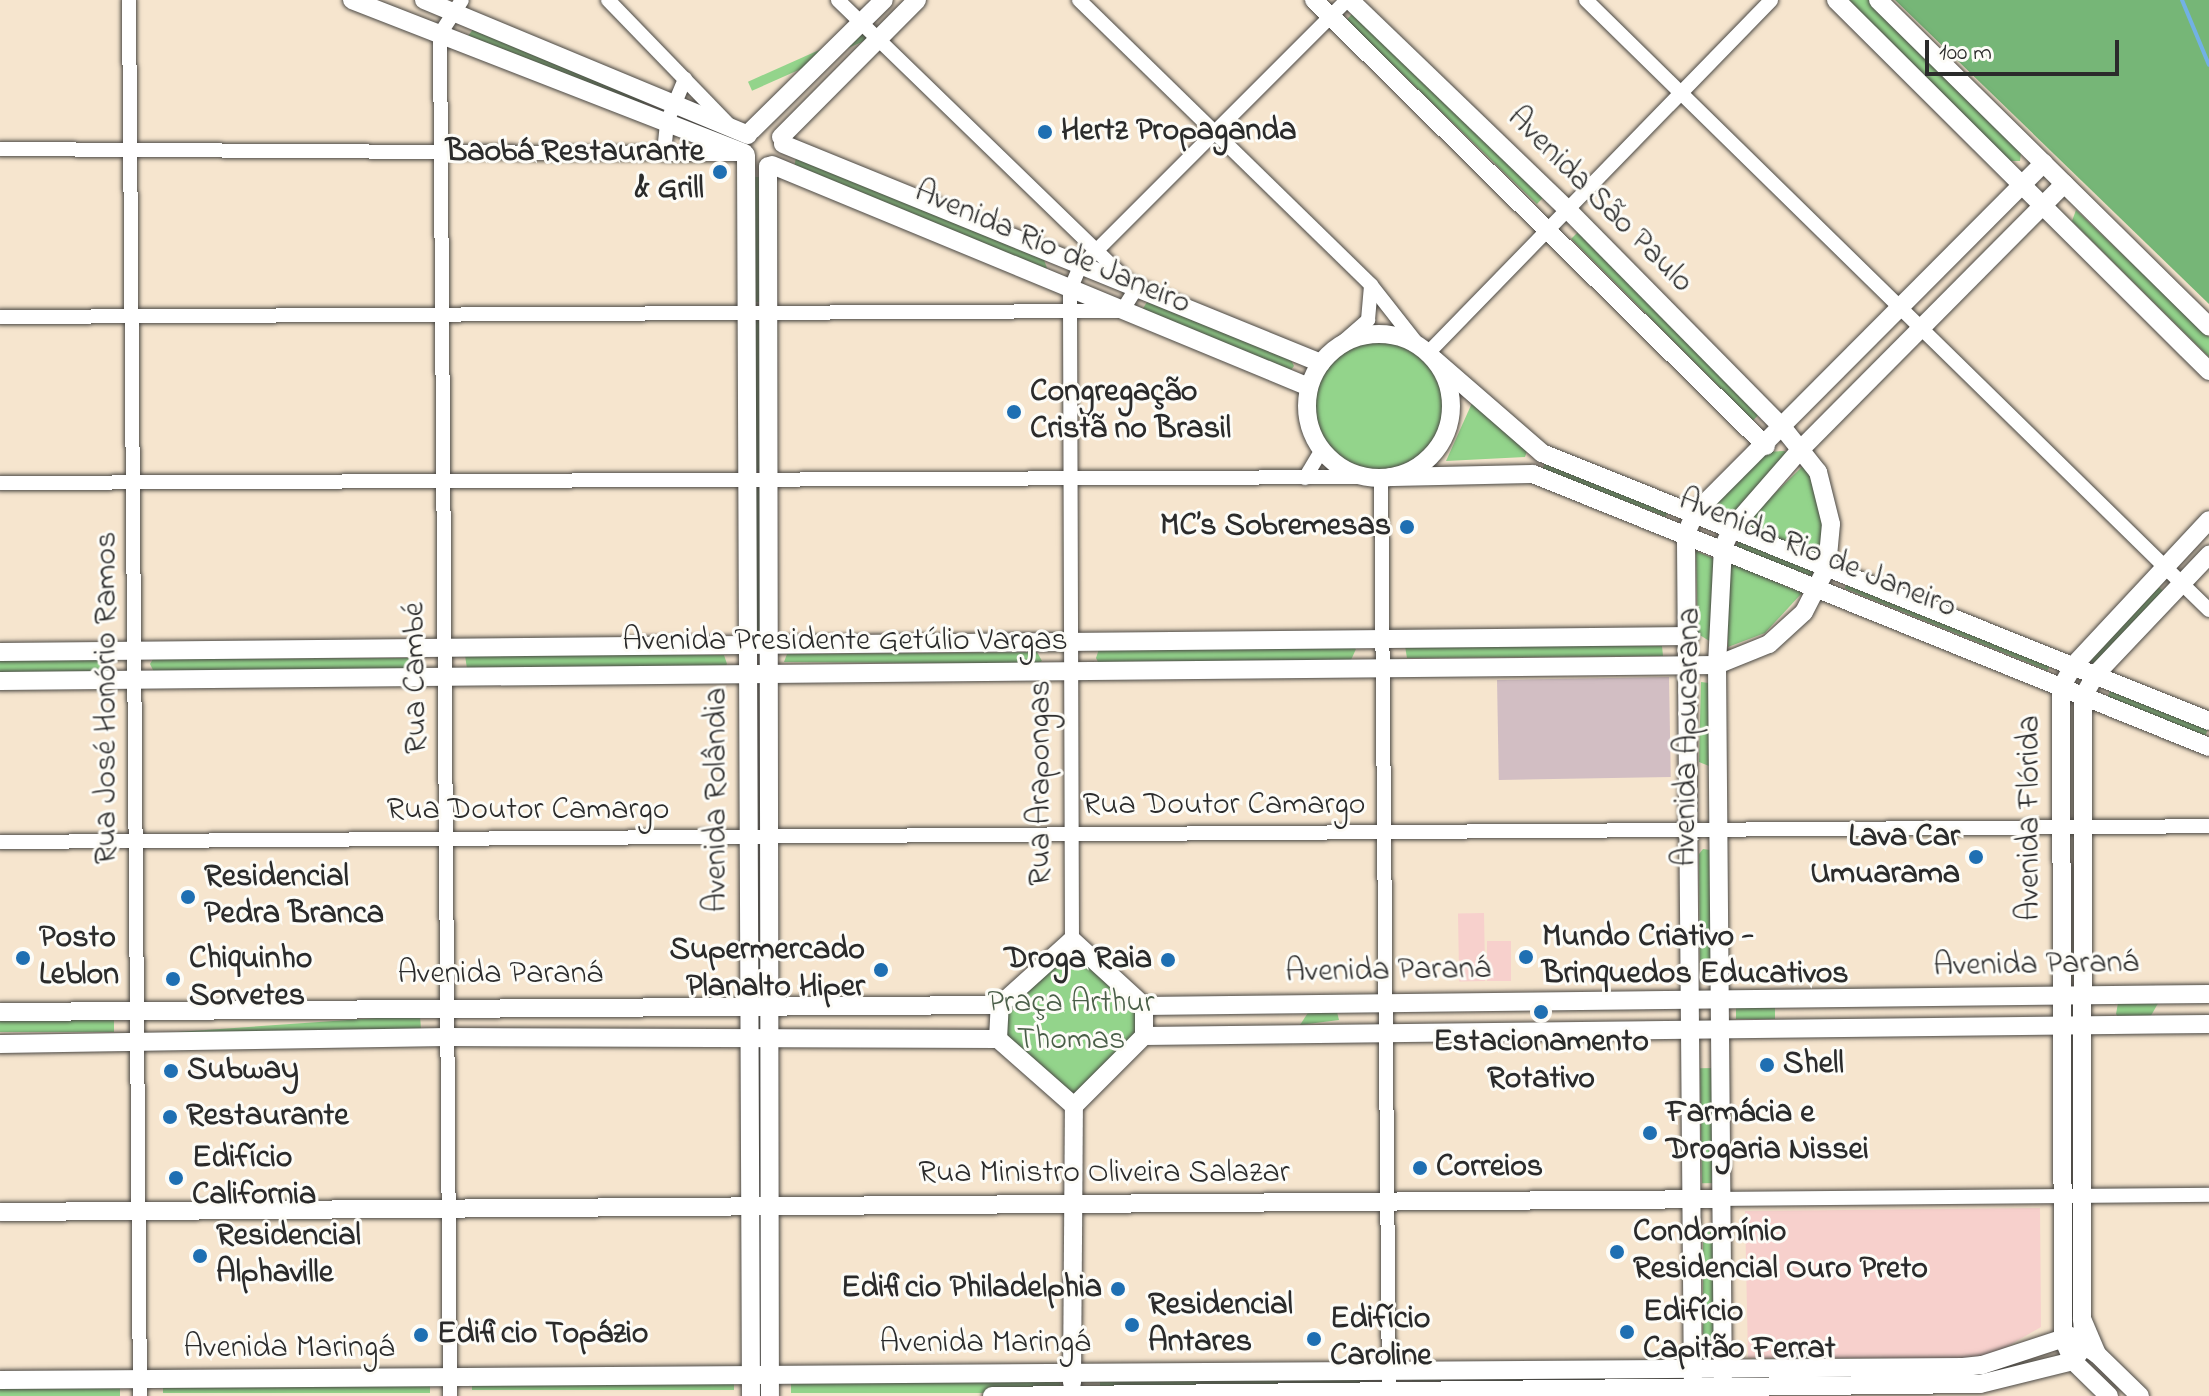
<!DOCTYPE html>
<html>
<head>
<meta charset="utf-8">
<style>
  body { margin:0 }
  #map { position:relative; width:2209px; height:1396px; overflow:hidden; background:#f6e5ce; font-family:"Indie Flower",sans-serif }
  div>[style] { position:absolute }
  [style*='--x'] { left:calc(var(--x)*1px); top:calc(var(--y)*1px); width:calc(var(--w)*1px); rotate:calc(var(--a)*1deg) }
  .built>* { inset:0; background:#f7d0cc; transform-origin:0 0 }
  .industrial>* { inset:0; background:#d2bec3; transform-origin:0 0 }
  .green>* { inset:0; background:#93d48b; transform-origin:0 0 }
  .round { border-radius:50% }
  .forest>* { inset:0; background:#76b677 }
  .stream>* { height:4px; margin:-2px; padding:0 2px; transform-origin:2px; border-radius:2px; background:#72b1e5 }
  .roads { filter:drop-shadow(0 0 2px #494743) drop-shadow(0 0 2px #494743) }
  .street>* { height:14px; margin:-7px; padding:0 7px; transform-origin:7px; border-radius:7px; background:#fff }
  .secondary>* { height:18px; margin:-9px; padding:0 9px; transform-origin:9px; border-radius:9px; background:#fff }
  .secondary>.ring { margin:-9px; padding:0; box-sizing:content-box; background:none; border:18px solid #fff; border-radius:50% }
  .dots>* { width:22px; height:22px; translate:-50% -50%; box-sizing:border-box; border:4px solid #fdfcf7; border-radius:50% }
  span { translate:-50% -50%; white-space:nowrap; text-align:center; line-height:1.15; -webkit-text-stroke:6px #fdfcf7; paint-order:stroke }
  .poi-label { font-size:32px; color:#2b2b2b; font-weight:700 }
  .left { translate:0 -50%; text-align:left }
  .right { translate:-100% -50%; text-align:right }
  .street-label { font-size:32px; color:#2b2b2b }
  .park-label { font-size:32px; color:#4a5e48 }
  .scale { position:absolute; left:1925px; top:40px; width:194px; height:36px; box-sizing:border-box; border:4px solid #2b2b2b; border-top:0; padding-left:10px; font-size:24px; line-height:28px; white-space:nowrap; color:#2b2b2b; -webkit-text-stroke:6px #fdfcf7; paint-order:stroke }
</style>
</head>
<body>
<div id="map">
  <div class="built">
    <i style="left:1484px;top:913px;width:68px;height:26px;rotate:89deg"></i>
    <i style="left:1487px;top:941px;width:24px;height:40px"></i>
    <i style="clip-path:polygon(2040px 1208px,2041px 1327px,1987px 1358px,1748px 1358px,1745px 1211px)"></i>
  </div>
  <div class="industrial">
    <i style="left:1669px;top:677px;width:100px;height:172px;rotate:89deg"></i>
  </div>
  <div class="green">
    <i style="clip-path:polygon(1845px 0,1870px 0,2021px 152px,2020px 161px,2009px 161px)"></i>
    <i style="left:1354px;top:12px;width:265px;height:11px;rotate:44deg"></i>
    <i style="clip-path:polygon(474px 28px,647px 98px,644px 104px,468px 36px)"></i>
    <i style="left:864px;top:30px;width:10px;height:127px;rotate:66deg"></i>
    <i style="clip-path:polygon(796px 157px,1044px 260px,1047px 268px,1043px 272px,794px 168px)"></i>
    <i style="left:753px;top:177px;width:7px;height:125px"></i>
    <i style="clip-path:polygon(2076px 210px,2209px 337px,2209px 357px,2072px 221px)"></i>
    <i style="left:1579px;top:231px;width:257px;height:11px;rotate:45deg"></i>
    <i style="clip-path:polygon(1147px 302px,1291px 360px,1294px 366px,1291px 370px,1142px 310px)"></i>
    <i style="left:753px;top:319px;width:7px;height:151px"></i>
    <i class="round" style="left:1312px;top:339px;width:134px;height:134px"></i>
    <i style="clip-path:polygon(1472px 403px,1527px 451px,1525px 457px,1446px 461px)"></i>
    <i style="clip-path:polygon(1784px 451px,1798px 458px,1732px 522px,1707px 512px,1767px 452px)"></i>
    <i style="left:1546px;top:460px;width:132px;height:10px;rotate:21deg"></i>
    <i style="clip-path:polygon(1805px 464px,1823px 511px,1821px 557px,1741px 526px)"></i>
    <i style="left:756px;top:485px;width:7px;height:154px"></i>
    <i style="left:1740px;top:537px;width:81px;height:11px;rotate:21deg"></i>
    <i style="clip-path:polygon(1696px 551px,1715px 559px,1716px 645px,1698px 634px)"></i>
    <i style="clip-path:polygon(1728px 562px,1802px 593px,1765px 633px,1728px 647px)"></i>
    <i style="left:1848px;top:580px;width:219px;height:9px;rotate:22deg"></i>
    <i style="clip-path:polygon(2159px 587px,2166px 594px,2096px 666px,2090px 661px)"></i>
    <i style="clip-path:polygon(1351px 646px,1356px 649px,1351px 660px,1098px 662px,1096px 658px,1099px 649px)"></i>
    <i style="clip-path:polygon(1405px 646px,1662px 646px,1663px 656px,1407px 658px)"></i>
    <i style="clip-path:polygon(1037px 652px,1042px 661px,1037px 664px,784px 662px,787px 654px)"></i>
    <i style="clip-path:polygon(465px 655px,724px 655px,727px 664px,724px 668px,467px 669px)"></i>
    <i style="clip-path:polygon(416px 658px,421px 663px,417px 672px,154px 672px,150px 664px,153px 659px)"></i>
    <i style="clip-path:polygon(106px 659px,113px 664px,107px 673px,0 673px,0 660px)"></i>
    <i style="clip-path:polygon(1701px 682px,1709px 683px,1709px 766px,1699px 762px)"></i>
    <i style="left:2111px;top:689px;width:105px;height:9px;rotate:22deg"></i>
    <i style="clip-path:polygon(1703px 849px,1710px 850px,1714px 974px,1707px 976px,1700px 973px,1699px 854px)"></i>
    <i style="clip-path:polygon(1072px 940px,1144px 1006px,1144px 1036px,1074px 1106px,998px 1039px,1000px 1005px)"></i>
    <i style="clip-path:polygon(2160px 1000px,2149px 1019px,2119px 1019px,2116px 1014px,2118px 1003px)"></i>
    <i style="left:1736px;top:1005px;width:39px;height:14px"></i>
    <i style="clip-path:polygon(1311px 1008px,1337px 1012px,1339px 1020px,1300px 1025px)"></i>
    <i style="left:420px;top:1015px;width:15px;height:258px;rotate:86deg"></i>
    <i style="left:114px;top:1018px;width:14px;height:114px;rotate:90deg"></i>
    <i style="left:1716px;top:1068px;width:115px;height:16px;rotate:89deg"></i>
    <i style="left:1703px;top:1231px;width:14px;height:111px"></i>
    <i style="left:1680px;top:1372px;width:9px;height:268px;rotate:90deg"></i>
    <i style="left:734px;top:1379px;width:11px;height:262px;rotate:90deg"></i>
    <i style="left:1369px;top:1379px;width:10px;height:269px;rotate:90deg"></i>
    <i style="left:1060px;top:1382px;width:11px;height:269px;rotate:90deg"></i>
    <i style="left:430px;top:1383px;width:10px;height:267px;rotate:90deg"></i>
    <i style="left:0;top:1387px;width:120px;height:9px"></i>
  </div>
  <div class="forest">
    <i style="clip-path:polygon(1895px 0,2209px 0,2209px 304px)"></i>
  </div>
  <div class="stream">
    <i style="--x:2182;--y:0;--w:70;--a:67.4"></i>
  </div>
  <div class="roads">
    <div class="street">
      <i style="--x:129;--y:0;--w:1396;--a:89.55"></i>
      <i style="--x:608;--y:0;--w:171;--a:45.9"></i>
      <i style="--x:1079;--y:0;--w:408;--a:44.3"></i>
      <i style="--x:1371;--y:285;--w:78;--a:51.8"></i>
      <i style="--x:1586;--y:0;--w:872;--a:44.4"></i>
      <i style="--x:0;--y:149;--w:740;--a:0.39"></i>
      <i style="--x:664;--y:152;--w:30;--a:-84"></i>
      <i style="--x:667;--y:122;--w:47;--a:-67.3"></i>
      <i style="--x:0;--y:317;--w:1122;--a:-0.31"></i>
      <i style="--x:1122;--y:311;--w:26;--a:-58"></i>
      <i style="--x:1136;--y:289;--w:415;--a:-135.9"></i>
      <i style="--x:1336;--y:348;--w:43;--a:-41.2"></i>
      <i style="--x:1368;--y:320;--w:35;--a:-85"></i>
      <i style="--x:1428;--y:353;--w:492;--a:-45.8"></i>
      <i style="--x:1305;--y:478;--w:33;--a:-59"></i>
      <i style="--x:1381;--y:478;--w:918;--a:89.5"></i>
      <i style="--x:0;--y:483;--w:1367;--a:-0.25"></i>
      <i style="--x:0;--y:842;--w:2209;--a:-0.41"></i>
      <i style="--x:1072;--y:940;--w:650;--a:-90.18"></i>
      <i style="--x:1070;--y:290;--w:25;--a:-67"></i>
      <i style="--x:1080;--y:267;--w:378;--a:-45"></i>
      <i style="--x:1719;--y:1199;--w:490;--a:-0.5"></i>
      <i style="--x:450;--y:1396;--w:1362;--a:-90.42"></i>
      <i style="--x:440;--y:34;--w:40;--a:-57.1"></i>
    </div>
    <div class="secondary">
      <i style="--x:352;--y:0;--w:421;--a:21.3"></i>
      <i style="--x:424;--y:0;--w:351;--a:22.6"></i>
      <i style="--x:1314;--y:0;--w:635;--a:44.62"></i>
      <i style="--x:1836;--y:0;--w:526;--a:44.85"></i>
      <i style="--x:1878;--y:0;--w:465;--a:44.6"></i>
      <i style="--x:752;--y:130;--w:185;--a:-44.6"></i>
      <i style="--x:781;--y:137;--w:193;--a:-45.2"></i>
      <i style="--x:783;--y:144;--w:581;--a:22.15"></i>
      <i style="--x:746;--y:155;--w:1241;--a:89.77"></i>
      <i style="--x:772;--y:165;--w:581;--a:22.46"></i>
      <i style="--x:768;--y:166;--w:1230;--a:89.91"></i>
      <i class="ring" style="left:1307px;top:334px;width:126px;height:126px"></i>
      <i style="--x:1435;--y:360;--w:142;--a:41"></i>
      <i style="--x:1542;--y:453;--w:719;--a:21.89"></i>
      <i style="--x:1391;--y:477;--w:142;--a:-1.2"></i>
      <i style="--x:1533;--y:474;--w:729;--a:21.99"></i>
      <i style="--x:0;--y:652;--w:1690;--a:-0.54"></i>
      <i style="--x:0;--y:681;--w:1717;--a:-0.53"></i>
      <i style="--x:1717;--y:665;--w:56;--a:-22"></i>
      <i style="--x:1769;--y:644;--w:47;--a:-42.4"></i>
      <i style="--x:1804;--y:612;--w:51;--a:-62.9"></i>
      <i style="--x:1827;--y:567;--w:43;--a:-84.7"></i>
      <i style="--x:1831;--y:524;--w:54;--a:-104"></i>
      <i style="--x:1818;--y:472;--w:56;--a:-128.5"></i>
      <i style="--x:1783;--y:428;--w:308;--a:-134.6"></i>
      <i style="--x:1567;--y:209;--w:301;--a:-136.1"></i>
      <i style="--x:1072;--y:940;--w:98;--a:42.5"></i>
      <i style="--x:1144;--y:1006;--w:30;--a:90"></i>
      <i style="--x:1144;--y:1036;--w:99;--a:135"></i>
      <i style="--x:1074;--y:1106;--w:101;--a:-138.6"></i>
      <i style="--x:998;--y:1039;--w:34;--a:-87"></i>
      <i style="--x:1000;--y:1005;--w:97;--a:-42.1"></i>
      <i style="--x:1144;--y:1006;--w:1065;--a:-0.65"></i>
      <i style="--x:0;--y:1012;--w:1000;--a:-0.4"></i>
      <i style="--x:1144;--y:1036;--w:1065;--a:-0.65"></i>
      <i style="--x:0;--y:1044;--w:447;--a:-0.9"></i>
      <i style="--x:447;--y:1037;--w:551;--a:0.21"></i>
      <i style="--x:0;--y:1212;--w:1719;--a:-0.43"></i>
      <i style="--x:0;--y:1380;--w:1963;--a:-0.38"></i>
      <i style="--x:1963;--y:1367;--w:19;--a:-6"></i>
      <i style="--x:1982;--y:1365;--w:93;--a:-18.2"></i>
      <i style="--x:2070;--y:1336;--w:32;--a:34"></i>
      <i style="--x:1072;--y:1383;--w:277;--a:-89.6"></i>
      <i style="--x:992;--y:1396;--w:988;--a:-0.7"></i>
      <i style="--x:1980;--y:1384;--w:96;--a:-13.9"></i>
      <i style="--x:2073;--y:1361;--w:18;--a:-52"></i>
      <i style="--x:2084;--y:1347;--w:28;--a:-94"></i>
      <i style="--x:1693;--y:1396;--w:862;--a:-90.47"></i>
      <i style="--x:1686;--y:534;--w:23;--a:-67"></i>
      <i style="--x:1695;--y:513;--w:494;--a:-45.1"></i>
      <i style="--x:1723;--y:1396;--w:731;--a:-90.47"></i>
      <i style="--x:1717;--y:665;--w:117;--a:-87.1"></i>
      <i style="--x:1723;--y:548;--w:22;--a:-66"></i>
      <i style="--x:1732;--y:528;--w:103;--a:-48.9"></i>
      <i style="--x:1800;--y:450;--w:375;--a:-45.2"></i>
      <i style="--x:2109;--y:1396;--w:50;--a:-135.8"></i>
      <i style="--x:2073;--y:1361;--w:24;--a:-114"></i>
      <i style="--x:2063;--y:1339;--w:651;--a:-90.18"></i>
      <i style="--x:2061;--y:688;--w:26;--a:-61"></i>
      <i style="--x:2074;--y:665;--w:198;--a:-47"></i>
      <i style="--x:2140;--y:1396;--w:60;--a:-135.7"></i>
      <i style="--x:2097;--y:1354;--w:38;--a:-113"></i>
      <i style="--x:2082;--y:1319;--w:622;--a:-89.91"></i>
      <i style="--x:2083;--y:697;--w:25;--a:-61"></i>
      <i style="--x:2095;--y:675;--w:166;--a:-46.5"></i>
    </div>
  </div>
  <div class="dots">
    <i style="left:1045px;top:132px;background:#1f6fb2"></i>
    <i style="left:720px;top:172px;background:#1f6fb2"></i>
    <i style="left:1014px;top:412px;background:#1f6fb2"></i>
    <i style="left:1407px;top:527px;background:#1f6fb2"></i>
    <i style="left:1976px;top:857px;background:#1f6fb2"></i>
    <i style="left:188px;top:897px;background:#1f6fb2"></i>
    <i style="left:1526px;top:957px;background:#1f6fb2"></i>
    <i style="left:23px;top:958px;background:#1f6fb2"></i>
    <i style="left:1168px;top:960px;background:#1f6fb2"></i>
    <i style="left:881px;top:970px;background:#1f6fb2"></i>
    <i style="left:173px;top:979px;background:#1f6fb2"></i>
    <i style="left:1541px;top:1012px;background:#1f6fb2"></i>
    <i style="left:1767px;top:1065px;background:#1f6fb2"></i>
    <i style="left:171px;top:1071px;background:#1f6fb2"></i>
    <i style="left:170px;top:1117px;background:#1f6fb2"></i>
    <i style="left:1650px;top:1133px;background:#1f6fb2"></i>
    <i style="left:1420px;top:1168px;background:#1f6fb2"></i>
    <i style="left:176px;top:1178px;background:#1f6fb2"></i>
    <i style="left:1617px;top:1252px;background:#1f6fb2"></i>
    <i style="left:200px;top:1256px;background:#1f6fb2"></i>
    <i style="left:1118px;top:1289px;background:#1f6fb2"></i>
    <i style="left:1132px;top:1325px;background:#1f6fb2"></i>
    <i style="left:1627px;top:1332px;background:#1f6fb2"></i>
    <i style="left:421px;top:1335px;background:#1f6fb2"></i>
    <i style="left:1314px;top:1339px;background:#1f6fb2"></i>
  </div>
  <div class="poi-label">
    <span class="left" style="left:1061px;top:132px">Hertz Propaganda</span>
    <span class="right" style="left:704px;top:172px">Baobá Restaurante<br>&amp; Grill</span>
    <span class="left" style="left:1030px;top:412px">Congregação<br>Cristã no Brasil</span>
    <span class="right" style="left:1391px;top:527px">MC’s Sobremesas</span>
    <span class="right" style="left:1960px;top:857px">Lava Car<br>Umuarama</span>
    <span class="left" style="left:204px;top:897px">Residencial<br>Pedra Branca</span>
    <span class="left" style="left:1542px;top:957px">Mundo Criativo -<br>Brinquedos Educativos</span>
    <span class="left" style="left:39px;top:958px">Posto<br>Leblon</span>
    <span class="right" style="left:865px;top:970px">Supermercado<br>Planalto Hiper</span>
    <span class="right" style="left:1152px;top:960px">Droga Raia</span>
    <span class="left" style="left:189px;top:979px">Chiquinho<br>Sorvetes</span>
    <span style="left:1541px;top:1062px">Estacionamento<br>Rotativo</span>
    <span class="left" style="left:1783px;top:1065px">Shell</span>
    <span class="left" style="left:187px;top:1071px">Subway</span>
    <span class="left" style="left:1666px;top:1133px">Farmácia e<br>Drogaria Nissei</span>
    <span class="left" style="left:186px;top:1117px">Restaurante</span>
    <span class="left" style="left:192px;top:1178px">Edifício<br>California</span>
    <span class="left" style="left:1436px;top:1168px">Correios</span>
    <span class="left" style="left:1633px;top:1252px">Condomínio<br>Residencial Ouro Preto</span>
    <span class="left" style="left:216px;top:1256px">Residencial<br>Alphaville</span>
    <span class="right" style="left:1102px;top:1289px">Edificio Philadelphia</span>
    <span class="left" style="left:1148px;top:1325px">Residencial<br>Antares</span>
    <span class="left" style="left:1643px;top:1332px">Edifício<br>Capitão Ferrat</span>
    <span class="left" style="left:1330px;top:1339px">Edifício<br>Caroline</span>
    <span class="left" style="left:437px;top:1335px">Edificio Topázio</span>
  </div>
  <div class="street-label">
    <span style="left:1599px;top:201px;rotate:45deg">Avenida São Paulo</span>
    <span style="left:1052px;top:249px;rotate:23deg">Avenida Rio de Janeiro</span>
    <span style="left:1817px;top:555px;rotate:22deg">Avenida Rio de Janeiro</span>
    <span style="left:845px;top:642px">Avenida Presidente Getúlio Vargas</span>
    <span style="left:417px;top:678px;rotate:-91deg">Rua Cambé</span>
    <span style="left:108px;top:698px;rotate:-90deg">Rua José Honório Ramos</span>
    <span style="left:1689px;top:737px;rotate:-89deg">Avenida Apucarana</span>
    <span style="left:1042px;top:783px;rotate:-90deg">Rua Arapongas</span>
    <span style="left:718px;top:800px;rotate:-90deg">Avenida Rolândia</span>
    <span style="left:1224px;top:806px">Rua Doutor Camargo</span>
    <span style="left:528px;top:811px">Rua Doutor Camargo</span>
    <span style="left:2031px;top:818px;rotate:-90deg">Avenida Flórida</span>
    <span style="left:2036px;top:966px;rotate:-1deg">Avenida Paraná</span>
    <span style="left:1388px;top:972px;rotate:-1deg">Avenida Paraná</span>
    <span style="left:500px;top:975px">Avenida Paraná</span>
    <span style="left:1104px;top:1174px">Rua Ministro Oliveira Salazar</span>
    <span style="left:985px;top:1344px">Avenida Maringá</span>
    <span style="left:289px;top:1349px">Avenida Maringá</span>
  </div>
  <div class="park-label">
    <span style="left:1071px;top:1023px">Praça Arthur<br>Thomas</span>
  </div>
  <div class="scale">100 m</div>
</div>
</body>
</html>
